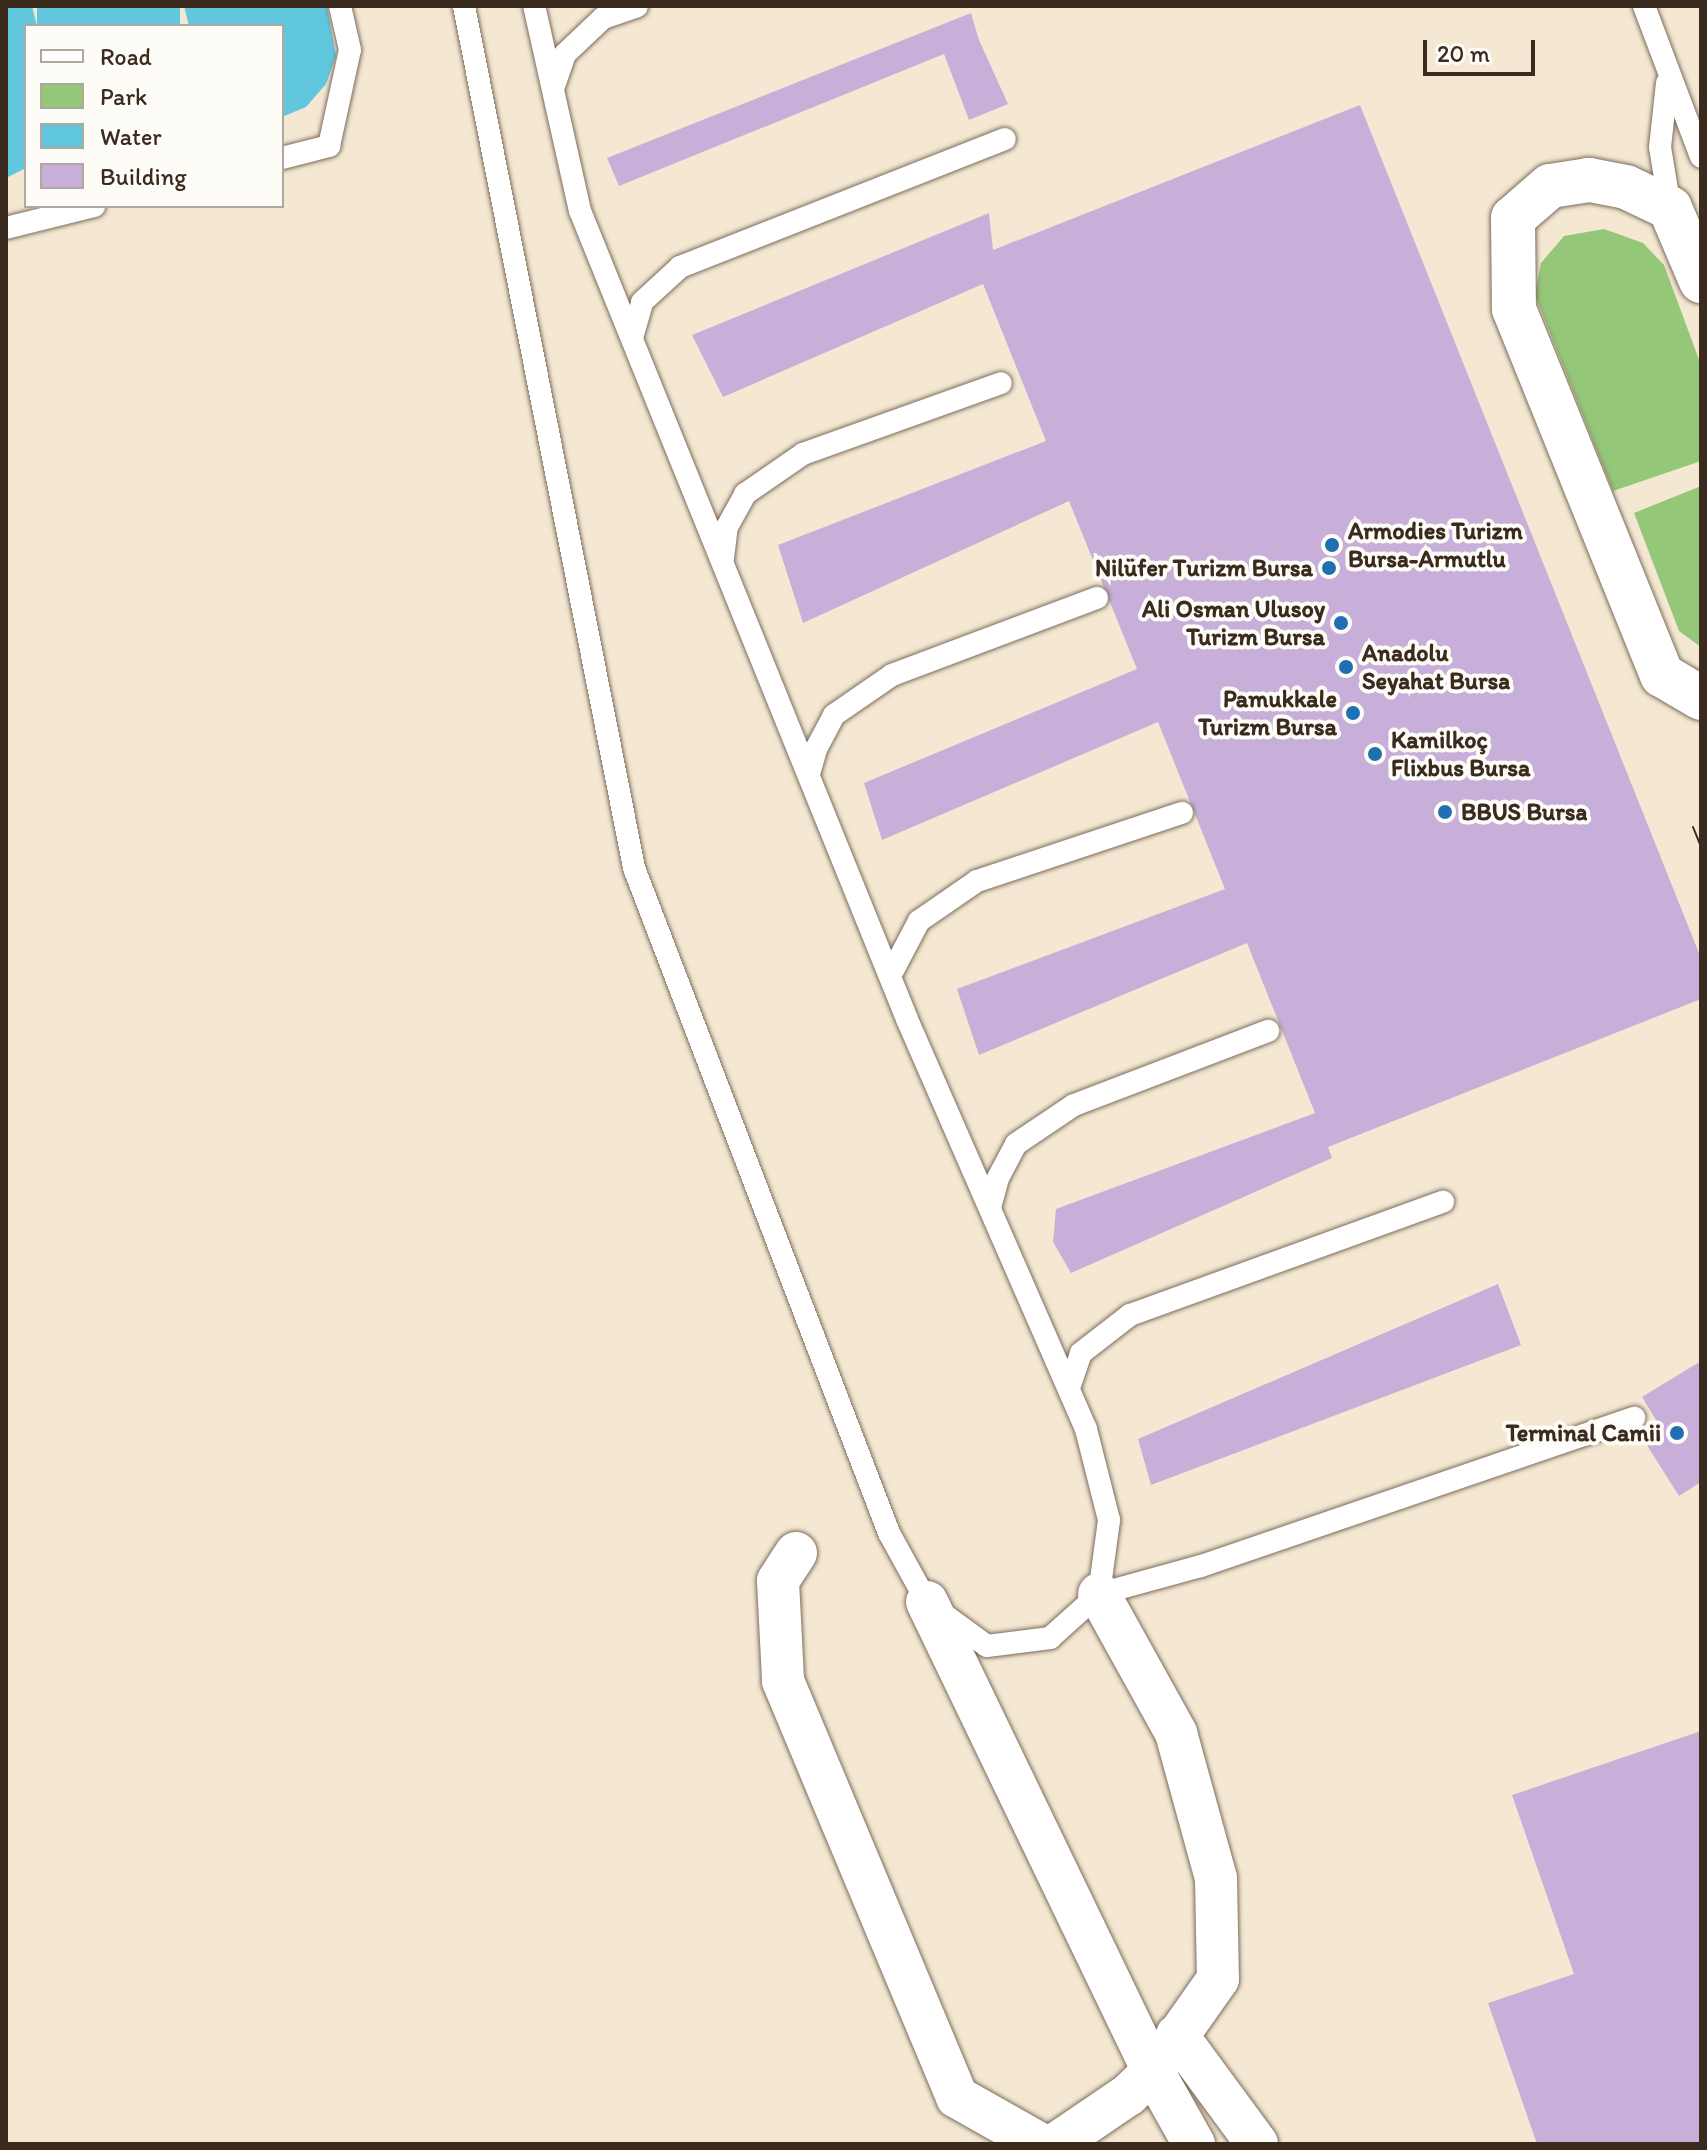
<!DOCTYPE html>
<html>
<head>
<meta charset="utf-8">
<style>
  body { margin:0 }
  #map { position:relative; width:1707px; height:2150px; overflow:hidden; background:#f5e8d2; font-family:Itim,sans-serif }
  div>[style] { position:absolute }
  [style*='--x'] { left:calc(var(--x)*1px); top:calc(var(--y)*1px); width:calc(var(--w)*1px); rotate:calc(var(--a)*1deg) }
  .green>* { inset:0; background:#94c778 }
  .water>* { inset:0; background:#61c7df; transform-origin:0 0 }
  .building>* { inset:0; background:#c7afda }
  .roads { filter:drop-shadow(0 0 2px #7c6c5d) drop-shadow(0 0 2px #7c6c5d) }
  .lane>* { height:22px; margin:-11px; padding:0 11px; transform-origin:11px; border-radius:11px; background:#fff }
  .street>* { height:42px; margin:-21px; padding:0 21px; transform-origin:21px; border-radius:21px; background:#fff }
  .primary>* { height:44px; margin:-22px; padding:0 22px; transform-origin:22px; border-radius:22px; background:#fff }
  .tram>* { height:2px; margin:-1px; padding:0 1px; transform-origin:1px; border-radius:1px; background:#3b2a1e }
  .dots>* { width:22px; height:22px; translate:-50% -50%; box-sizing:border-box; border:4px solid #fdfcf7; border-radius:50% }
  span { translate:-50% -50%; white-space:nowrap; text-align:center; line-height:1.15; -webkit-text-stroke:8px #fdfcf7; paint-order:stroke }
  .poi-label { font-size:24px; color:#3b2a1e; font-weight:700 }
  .left { translate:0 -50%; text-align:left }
  .right { translate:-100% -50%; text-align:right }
  .frame { position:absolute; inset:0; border:8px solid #3b2a1e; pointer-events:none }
  .legend { position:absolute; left:24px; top:24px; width:260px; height:184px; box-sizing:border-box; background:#fdfcf7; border:2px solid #afa8a0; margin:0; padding:10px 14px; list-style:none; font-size:24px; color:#3b2a1e }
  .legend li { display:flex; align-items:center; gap:16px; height:40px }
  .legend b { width:40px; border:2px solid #afa8a0 }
  .scale { position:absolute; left:1423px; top:40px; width:112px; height:36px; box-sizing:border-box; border:4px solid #3b2a1e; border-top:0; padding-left:10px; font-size:24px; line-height:28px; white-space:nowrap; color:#3b2a1e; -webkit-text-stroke:6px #fdfcf7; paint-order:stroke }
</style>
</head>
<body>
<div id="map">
  <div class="green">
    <i style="clip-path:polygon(1604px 229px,1643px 243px,1664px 265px,1701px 365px,1701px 461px,1613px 491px,1535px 295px,1541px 263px,1564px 236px)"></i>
    <i style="clip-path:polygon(1701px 486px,1701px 647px,1679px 631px,1634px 513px)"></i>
  </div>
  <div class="water">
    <i style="clip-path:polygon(6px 6px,32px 6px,37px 26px,26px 26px,26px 168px,6px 178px)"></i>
    <i style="left:37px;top:6px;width:143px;height:20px"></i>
    <i style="clip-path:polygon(184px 6px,327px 6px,336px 56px,326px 84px,306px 107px,282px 117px,282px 26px,189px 26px)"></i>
  </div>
  <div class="building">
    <i style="clip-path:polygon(971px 13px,979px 40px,1008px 104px,969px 120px,944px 54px,619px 186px,607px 158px)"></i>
    <i style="clip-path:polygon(1360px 105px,1701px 958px,1701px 999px,1328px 1147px,1332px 1158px,1071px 1273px,1053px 1242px,1056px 1209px,1315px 1113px,1247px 943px,979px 1055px,957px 989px,1225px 889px,1158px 722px,882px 840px,864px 783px,1137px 669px,1069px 501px,803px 623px,778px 545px,1046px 441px,983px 284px,723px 397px,692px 335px,989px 213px,993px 250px)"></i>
    <i style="clip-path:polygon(1498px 1284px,1521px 1345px,1151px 1485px,1138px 1439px)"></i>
    <i style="clip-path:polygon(1701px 1361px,1701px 1482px,1679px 1496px,1643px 1439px,1661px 1428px,1642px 1397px)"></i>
    <i style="clip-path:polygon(1701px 1731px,1701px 2144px,1537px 2144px,1488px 2003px,1574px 1974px,1512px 1795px)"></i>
  </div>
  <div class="roads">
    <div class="lane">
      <i style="--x:464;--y:6;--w:879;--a:78.84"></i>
      <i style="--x:634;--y:868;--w:712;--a:69.02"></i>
      <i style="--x:889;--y:1533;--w:79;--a:61.2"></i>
      <i style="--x:927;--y:1602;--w:74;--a:36.3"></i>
      <i style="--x:987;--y:1646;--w:64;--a:-7.2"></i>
      <i style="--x:1050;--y:1638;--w:66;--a:-41.9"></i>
      <i style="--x:1099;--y:1594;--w:75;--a:-82.3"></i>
      <i style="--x:1109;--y:1520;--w:94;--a:-104.2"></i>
      <i style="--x:1086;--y:1429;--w:447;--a:-113.6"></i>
      <i style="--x:907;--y:1019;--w:872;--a:-112.03"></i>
      <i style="--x:580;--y:211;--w:210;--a:-102.6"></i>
      <i style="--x:1644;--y:6;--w:161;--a:69.3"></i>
      <i style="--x:1667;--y:83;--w:64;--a:96.2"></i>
      <i style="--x:1660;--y:147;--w:62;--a:80.7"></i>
      <i style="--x:553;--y:89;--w:37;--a:-71"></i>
      <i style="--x:565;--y:54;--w:52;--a:-43.5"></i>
      <i style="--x:603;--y:18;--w:36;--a:-19"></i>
      <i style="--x:282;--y:158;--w:49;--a:-14.3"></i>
      <i style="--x:329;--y:146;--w:98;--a:-77.7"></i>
      <i style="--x:350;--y:50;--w:45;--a:-102.8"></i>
      <i style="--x:6;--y:228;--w:91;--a:-14"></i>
      <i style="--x:632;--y:338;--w:37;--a:-74"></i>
      <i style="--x:642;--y:302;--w:52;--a:-42.6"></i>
      <i style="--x:680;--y:267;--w:349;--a:-21.5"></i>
      <i style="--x:723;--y:558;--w:31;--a:-83"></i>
      <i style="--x:727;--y:527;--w:38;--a:-61"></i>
      <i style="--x:745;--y:494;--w:70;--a:-34.6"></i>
      <i style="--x:803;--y:454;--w:210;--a:-19.7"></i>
      <i style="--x:809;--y:774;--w:26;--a:-74"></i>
      <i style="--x:816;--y:749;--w:38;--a:-62"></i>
      <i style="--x:834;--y:715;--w:70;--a:-34.6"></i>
      <i style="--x:892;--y:675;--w:219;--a:-20.6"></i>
      <i style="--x:890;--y:976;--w:62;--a:-62.2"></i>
      <i style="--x:919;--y:921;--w:70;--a:-34.6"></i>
      <i style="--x:977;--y:881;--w:216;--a:-18.4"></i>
      <i style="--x:990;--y:1208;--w:31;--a:-75"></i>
      <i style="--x:998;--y:1178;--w:38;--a:-62"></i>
      <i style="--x:1016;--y:1144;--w:70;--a:-33.9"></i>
      <i style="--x:1074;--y:1105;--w:208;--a:-20.9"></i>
      <i style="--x:1069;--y:1388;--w:37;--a:-71"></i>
      <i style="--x:1081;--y:1353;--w:62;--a:-37.8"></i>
      <i style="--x:1130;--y:1315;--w:333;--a:-19.9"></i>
      <i style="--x:1099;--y:1594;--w:106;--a:-15.4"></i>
      <i style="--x:1201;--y:1566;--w:458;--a:-18.9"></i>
    </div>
    <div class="street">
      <i style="--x:796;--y:1553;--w:33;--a:123"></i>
      <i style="--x:778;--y:1581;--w:100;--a:87.1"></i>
      <i style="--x:783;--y:1681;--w:451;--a:67.3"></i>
      <i style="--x:957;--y:2097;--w:95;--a:29.5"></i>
      <i style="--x:1099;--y:1594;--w:159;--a:61"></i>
      <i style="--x:1176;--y:1733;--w:150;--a:74.6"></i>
      <i style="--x:1216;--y:1878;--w:101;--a:88.9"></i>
      <i style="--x:1218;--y:1979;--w:113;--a:125.2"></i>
      <i style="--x:1153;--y:2071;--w:84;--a:60.7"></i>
      <i style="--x:927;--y:1602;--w:521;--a:64.27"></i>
      <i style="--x:1153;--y:2071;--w:35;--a:136"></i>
      <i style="--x:1128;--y:2095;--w:87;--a:145.8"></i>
      <i style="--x:1177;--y:2035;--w:135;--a:53.7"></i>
    </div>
    <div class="primary">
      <i style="--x:1701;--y:281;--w:79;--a:-113"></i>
      <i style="--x:1670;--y:208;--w:49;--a:-154.5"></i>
      <i style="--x:1626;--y:187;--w:38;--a:-169"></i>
      <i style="--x:1589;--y:180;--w:39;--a:171"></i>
      <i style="--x:1550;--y:186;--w:49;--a:139.1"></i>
      <i style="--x:1513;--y:218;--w:91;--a:89.4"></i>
      <i style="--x:1514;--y:309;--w:395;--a:68"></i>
      <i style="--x:1662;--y:675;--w:45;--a:30.5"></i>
    </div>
  </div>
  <div class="tram">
    <i style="--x:1693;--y:827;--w:22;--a:68"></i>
  </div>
  <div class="dots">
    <i style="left:1332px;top:545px;background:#1f6fb2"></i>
    <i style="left:1329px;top:568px;background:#1f6fb2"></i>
    <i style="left:1341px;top:623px;background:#1f6fb2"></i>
    <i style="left:1346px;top:667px;background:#1f6fb2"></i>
    <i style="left:1353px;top:713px;background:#1f6fb2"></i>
    <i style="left:1375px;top:754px;background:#1f6fb2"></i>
    <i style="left:1445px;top:812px;background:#1f6fb2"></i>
    <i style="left:1677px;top:1433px;background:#1f6fb2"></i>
  </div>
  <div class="poi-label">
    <span class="left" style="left:1348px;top:545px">Armodies Turizm<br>Bursa-Armutlu</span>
    <span class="right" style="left:1313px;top:568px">Nilüfer Turizm Bursa</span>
    <span class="right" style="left:1325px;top:623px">Ali Osman Ulusoy<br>Turizm Bursa</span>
    <span class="left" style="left:1362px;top:667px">Anadolu<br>Seyahat Bursa</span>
    <span class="right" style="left:1337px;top:713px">Pamukkale<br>Turizm Bursa</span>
    <span class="left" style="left:1391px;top:754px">Kamilkoç<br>Flixbus Bursa</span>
    <span class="left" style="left:1461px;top:812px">BBUS Bursa</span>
    <span class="right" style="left:1661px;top:1433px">Terminal Camii</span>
  </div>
  <div class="frame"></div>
  <ul class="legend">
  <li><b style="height:10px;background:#fff"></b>Road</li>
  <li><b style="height:22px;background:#94c778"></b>Park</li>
  <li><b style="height:22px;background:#61c7df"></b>Water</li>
  <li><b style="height:22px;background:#c7afda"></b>Building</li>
  </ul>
  <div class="scale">20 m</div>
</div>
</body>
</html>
